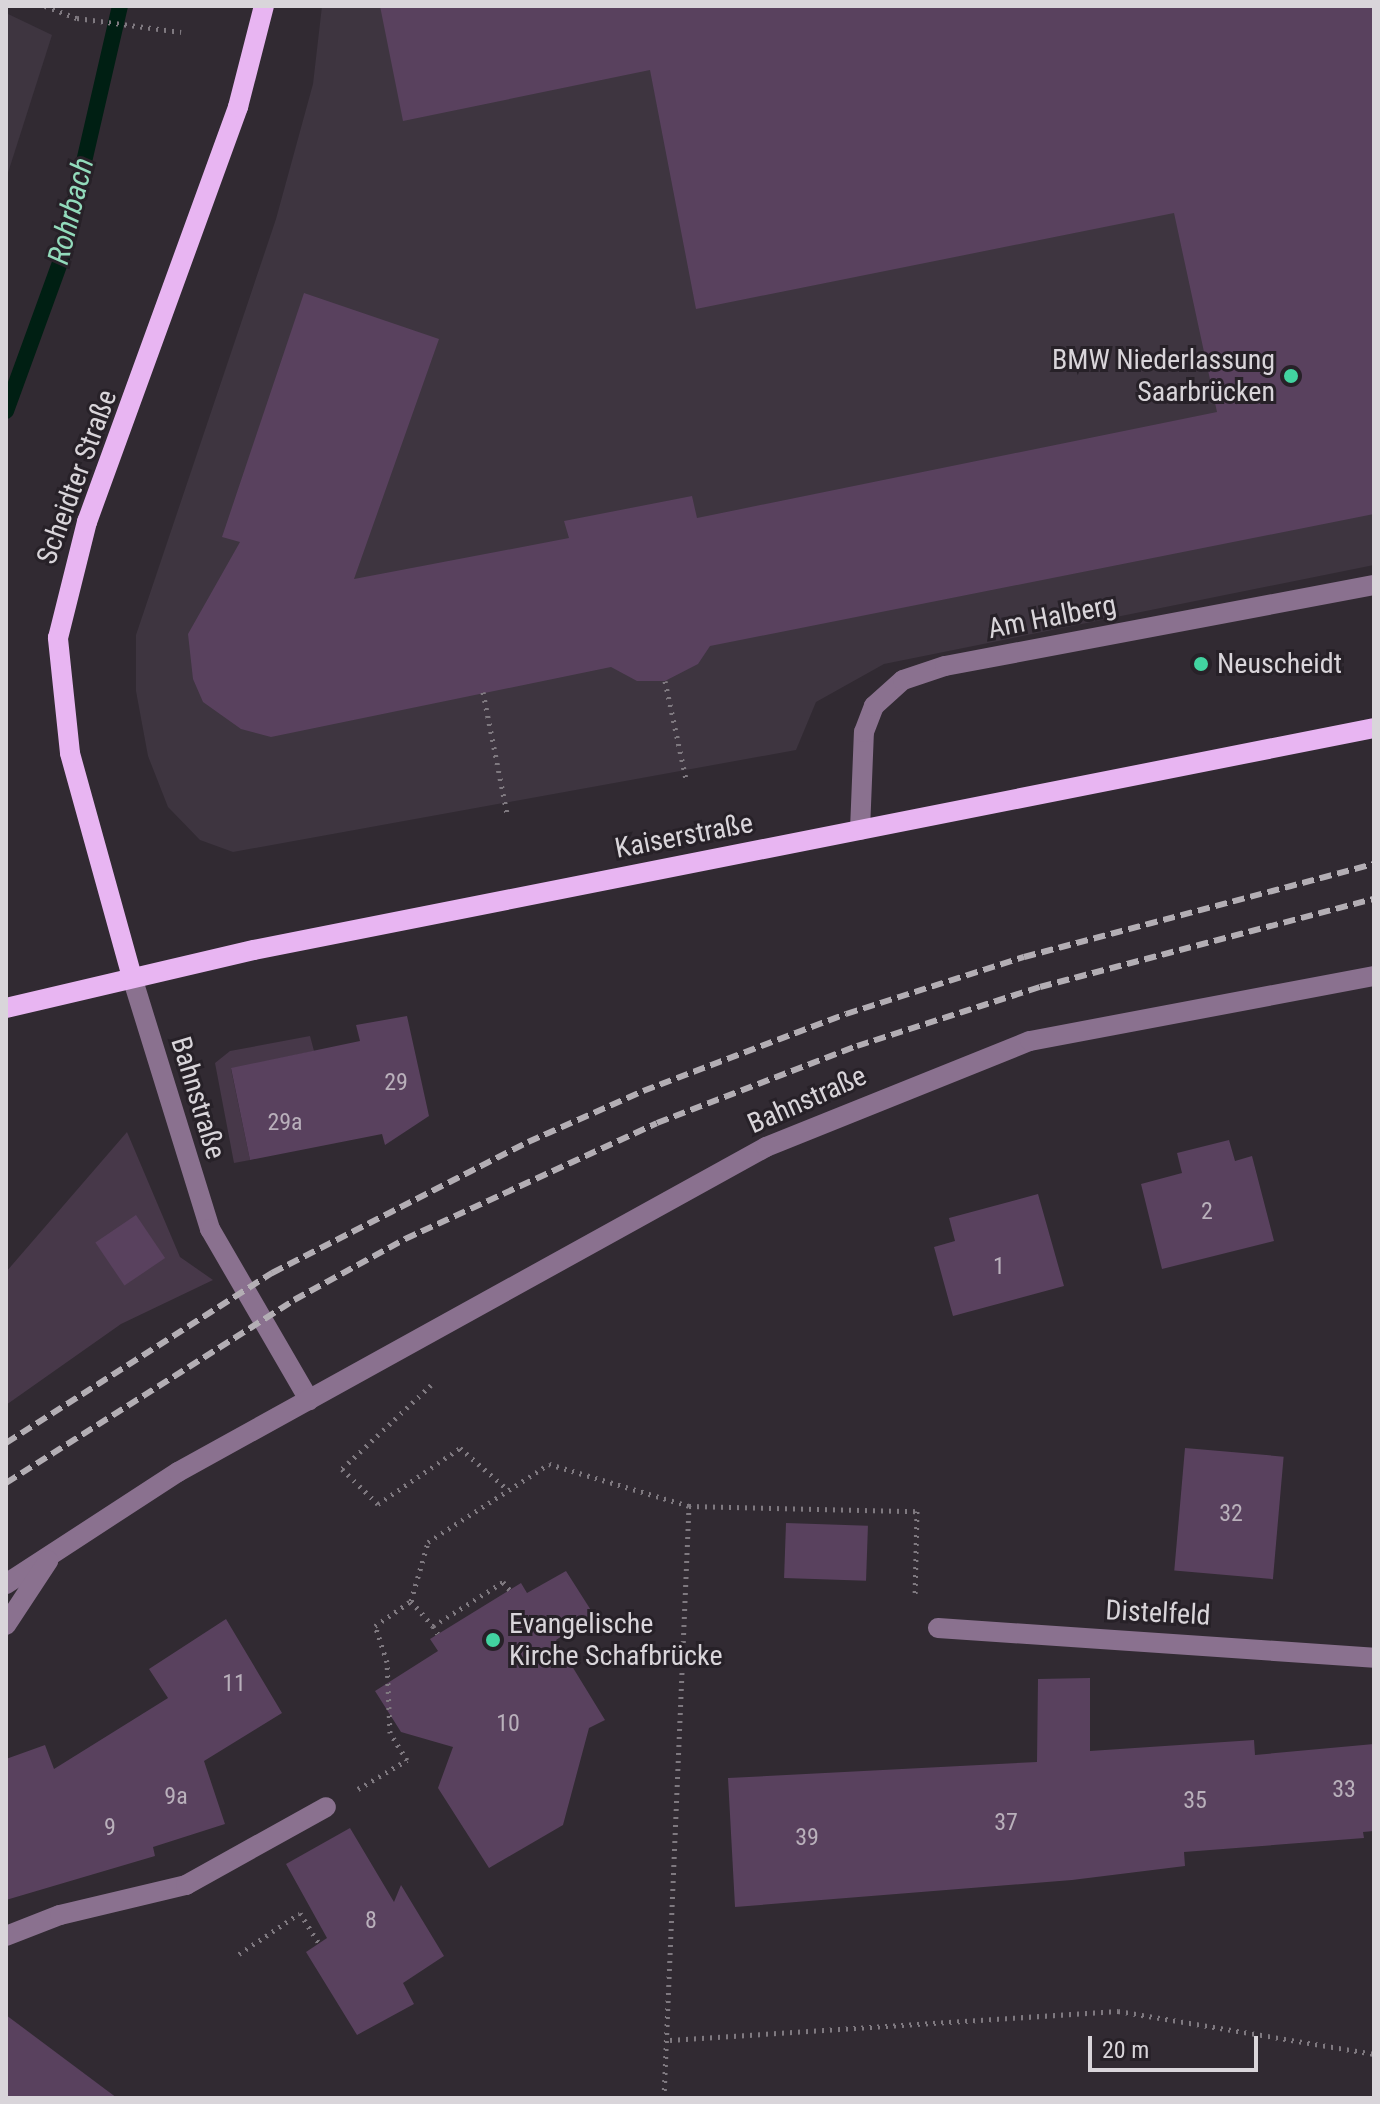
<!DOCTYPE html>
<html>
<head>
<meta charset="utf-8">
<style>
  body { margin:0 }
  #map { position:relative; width:1380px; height:2104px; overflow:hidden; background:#312a32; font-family:"Roboto Condensed",sans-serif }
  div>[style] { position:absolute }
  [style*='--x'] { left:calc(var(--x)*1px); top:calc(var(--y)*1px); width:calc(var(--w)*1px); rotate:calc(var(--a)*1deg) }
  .built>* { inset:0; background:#3e3540 }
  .green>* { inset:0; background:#473849 }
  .stream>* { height:16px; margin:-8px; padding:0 8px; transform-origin:8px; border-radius:8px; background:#001f13 }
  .building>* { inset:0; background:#59415e; transform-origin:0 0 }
  .path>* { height:5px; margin-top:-2.5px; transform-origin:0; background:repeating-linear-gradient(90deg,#7f7980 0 2px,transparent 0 8px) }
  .minor>* { height:20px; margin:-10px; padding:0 10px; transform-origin:10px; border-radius:10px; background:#8a718f }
  .major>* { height:20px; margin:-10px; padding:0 10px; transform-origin:10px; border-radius:10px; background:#e8b5f2 }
  .rail>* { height:6px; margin-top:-3px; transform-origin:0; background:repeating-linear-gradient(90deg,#b3aeb4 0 12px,transparent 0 18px) }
  .dots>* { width:22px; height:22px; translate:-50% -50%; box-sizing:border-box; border:4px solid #272128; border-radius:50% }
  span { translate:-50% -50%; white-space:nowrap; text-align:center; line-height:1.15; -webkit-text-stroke:6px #272128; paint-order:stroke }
  .number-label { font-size:24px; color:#b9b0bb }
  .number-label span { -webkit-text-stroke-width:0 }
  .poi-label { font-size:28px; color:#d9d5da }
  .right { translate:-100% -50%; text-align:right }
  .left { translate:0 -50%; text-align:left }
  .street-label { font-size:28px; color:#d9d5da }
  .water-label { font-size:30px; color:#92dbbb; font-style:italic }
  .frame { position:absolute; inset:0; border:8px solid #d9d5da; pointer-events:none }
  .scale { position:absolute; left:1088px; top:2036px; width:170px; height:36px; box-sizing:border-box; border:4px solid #d9d5da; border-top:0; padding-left:10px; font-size:24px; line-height:28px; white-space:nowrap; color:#d9d5da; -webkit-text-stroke:6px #272128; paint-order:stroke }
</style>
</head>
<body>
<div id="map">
  <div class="built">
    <i style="clip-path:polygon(322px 6px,1374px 6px,1374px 565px,884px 664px,816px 702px,796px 750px,233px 852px,200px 840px,168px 807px,148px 756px,136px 691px,136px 635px,276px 219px,313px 84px)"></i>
    <i style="clip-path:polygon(6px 13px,52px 35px,6px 179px)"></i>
  </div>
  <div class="green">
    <i style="clip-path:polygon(310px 1036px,314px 1051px,231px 1069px,250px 1160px,234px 1163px,215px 1063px,230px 1051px)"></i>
    <i style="clip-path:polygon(127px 1132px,180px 1257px,213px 1280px,121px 1324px,6px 1405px,6px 1272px)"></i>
  </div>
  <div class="stream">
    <i style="--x:6;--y:411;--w:164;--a:-70"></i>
    <i style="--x:62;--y:257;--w:258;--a:-77"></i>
  </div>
  <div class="building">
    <i style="clip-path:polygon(380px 6px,1374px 6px,1374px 514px,710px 646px,698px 664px,665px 681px,637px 681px,611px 667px,271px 737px,241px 729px,203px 702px,193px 679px,188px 634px,240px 542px,222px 537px,304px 293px,439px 339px,354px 579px,569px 538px,564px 521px,692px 496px,697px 518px,1217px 412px,1174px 213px,696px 309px,650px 70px,403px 121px)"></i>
    <i style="clip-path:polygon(407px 1016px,429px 1116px,385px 1145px,382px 1134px,250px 1160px,231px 1068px,360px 1041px,356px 1025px)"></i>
    <i style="clip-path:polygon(1229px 1140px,1235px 1161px,1252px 1156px,1274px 1241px,1162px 1269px,1141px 1184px,1182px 1173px,1177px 1153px)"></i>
    <i style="clip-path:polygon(1038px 1194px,1064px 1286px,953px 1316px,934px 1247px,955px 1241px,949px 1218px)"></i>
    <i style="left:136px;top:1215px;width:52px;height:49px;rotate:56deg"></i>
    <i style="left:1185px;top:1448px;width:99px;height:123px;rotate:5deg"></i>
    <i style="left:786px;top:1523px;width:82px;height:55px;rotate:2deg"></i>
    <i style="clip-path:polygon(566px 1571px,594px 1615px,556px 1640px,605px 1720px,589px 1728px,563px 1825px,489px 1868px,438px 1788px,453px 1747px,401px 1732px,375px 1691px,438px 1651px,430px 1639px,521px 1583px,527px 1593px)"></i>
    <i style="clip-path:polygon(226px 1619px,282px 1713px,204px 1761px,225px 1824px,153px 1847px,155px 1856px,6px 1900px,6px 1759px,45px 1745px,54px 1769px,168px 1698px,149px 1669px)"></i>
    <i style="clip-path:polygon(1090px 1678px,1090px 1751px,1254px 1740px,1255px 1755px,1374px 1744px,1374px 1831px,1363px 1832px,1364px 1838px,1184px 1852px,1185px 1866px,1072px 1880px,735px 1907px,728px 1778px,1037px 1762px,1038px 1679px)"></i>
    <i style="clip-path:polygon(350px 1828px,394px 1902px,401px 1885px,444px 1956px,403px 1983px,414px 2004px,357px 2035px,306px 1952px,327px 1938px,286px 1864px)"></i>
    <i style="clip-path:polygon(6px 2015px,117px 2098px,6px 2098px)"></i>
  </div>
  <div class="path">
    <i style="--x:45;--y:6;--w:34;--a:21"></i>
    <i style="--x:77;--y:18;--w:105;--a:7.7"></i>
    <i style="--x:665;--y:681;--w:100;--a:77.9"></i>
    <i style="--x:483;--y:692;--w:123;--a:78.8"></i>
    <i style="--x:431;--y:1385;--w:122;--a:136.7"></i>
    <i style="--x:342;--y:1469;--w:50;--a:44.2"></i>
    <i style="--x:378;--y:1504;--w:99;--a:-34.3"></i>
    <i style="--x:460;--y:1448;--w:61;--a:41"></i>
    <i style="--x:411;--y:1601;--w:33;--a:49"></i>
    <i style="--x:433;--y:1626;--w:83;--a:-32.2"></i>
    <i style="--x:503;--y:1582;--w:11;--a:49"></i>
    <i style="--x:433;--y:1626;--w:9;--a:58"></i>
    <i style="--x:358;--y:1789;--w:57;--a:-30.6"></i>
    <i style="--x:407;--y:1760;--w:32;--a:-122"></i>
    <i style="--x:390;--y:1733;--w:71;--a:-92.4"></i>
    <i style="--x:387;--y:1662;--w:38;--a:-108"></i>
    <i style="--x:375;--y:1626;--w:44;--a:-34.8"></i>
    <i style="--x:411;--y:1601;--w:61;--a:-73.9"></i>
    <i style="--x:428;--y:1542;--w:144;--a:-32.8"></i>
    <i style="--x:549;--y:1464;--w:146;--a:16.7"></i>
    <i style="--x:689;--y:1506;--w:228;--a:1.3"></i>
    <i style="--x:917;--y:1511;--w:87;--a:91.3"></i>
    <i style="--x:239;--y:1954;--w:73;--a:-33.9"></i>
    <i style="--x:300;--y:1913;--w:36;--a:58"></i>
    <i style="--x:670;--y:2040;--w:449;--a:-3.7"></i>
    <i style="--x:1118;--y:2011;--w:260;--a:9.5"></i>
    <i style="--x:664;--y:2098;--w:593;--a:-87.58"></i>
  </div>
  <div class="minor">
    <i style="--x:860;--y:830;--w:98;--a:-87.7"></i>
    <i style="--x:864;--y:732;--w:28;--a:-69"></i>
    <i style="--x:874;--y:706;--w:39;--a:-42"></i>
    <i style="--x:903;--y:680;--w:44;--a:-18.4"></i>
    <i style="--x:945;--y:666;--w:437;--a:-10.7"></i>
    <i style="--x:132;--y:977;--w:264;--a:72.8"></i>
    <i style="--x:210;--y:1229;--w:198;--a:59.9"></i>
    <i style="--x:6;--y:1584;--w:205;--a:-33.1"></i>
    <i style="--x:178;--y:1472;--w:672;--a:-28.93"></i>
    <i style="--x:766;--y:1147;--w:284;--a:-21.9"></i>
    <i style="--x:1030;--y:1041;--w:350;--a:-10.7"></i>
    <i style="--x:6;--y:1625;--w:77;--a:-56.7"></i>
    <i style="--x:938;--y:1628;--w:437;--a:3.9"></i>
    <i style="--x:6;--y:1936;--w:58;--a:-21.3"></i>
    <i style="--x:60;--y:1915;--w:130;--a:-13.4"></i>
    <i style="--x:186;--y:1885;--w:160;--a:-29.1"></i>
  </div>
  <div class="major">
    <i style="--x:132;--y:977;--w:232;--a:-105.5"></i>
    <i style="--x:70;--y:753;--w:116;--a:-96"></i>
    <i style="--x:58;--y:638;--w:120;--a:-76"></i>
    <i style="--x:87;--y:522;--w:442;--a:-70"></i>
    <i style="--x:238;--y:107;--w:104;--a:-75.6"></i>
    <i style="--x:6;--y:1008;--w:255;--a:-13.2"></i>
    <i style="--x:254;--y:950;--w:1142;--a:-11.21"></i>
  </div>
  <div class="rail">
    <i style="--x:6;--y:1443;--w:316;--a:-32.6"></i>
    <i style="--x:272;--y:1273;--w:288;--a:-27.1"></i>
    <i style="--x:528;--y:1142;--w:126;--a:-23.9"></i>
    <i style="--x:643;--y:1091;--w:217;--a:-20.8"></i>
    <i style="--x:846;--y:1014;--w:187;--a:-17.8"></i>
    <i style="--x:1024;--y:957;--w:362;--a:-14.9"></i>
    <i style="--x:6;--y:1483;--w:341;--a:-32.4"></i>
    <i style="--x:294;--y:1300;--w:127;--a:-28.8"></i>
    <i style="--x:405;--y:1239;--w:277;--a:-24.7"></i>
    <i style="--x:657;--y:1123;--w:214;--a:-21.1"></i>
    <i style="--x:857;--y:1046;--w:192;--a:-17.9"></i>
    <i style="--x:1040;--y:987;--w:345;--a:-14.8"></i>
  </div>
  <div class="dots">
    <i style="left:1291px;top:376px;background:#42d4a1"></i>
    <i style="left:1201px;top:664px;background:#42d4a1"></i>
    <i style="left:493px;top:1640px;background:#42d4a1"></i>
  </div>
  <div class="number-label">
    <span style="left:396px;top:1083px">29</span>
    <span style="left:285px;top:1123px">29a</span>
    <span style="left:1207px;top:1212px">2</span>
    <span style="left:999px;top:1267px">1</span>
    <span style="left:1231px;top:1514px">32</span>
    <span style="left:234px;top:1684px">11</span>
    <span style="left:508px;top:1724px">10</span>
    <span style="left:1344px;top:1790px">33</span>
    <span style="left:176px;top:1797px">9a</span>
    <span style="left:1195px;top:1801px">35</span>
    <span style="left:1006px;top:1823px">37</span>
    <span style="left:110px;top:1828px">9</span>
    <span style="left:807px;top:1838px">39</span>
    <span style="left:371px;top:1921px">8</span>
  </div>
  <div class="poi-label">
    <span class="right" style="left:1275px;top:376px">BMW Niederlassung<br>Saarbrücken</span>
    <span class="left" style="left:1217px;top:664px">Neuscheidt</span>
    <span class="left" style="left:509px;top:1640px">Evangelische<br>Kirche Schafbrücke</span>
  </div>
  <div class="street-label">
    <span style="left:77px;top:477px;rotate:-70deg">Scheidter Straße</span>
    <span style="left:1052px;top:617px;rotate:-11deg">Am Halberg</span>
    <span style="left:684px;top:836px;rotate:-11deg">Kaiserstraße</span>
    <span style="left:198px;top:1098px;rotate:73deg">Bahnstraße</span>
    <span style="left:807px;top:1100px;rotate:-24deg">Bahnstraße</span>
    <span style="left:1158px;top:1613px;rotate:3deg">Distelfeld</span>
  </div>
  <div class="water-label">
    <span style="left:71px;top:211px;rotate:-76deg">Rohrbach</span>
  </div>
  <div class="frame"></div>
  <div class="scale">20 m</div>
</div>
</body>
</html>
